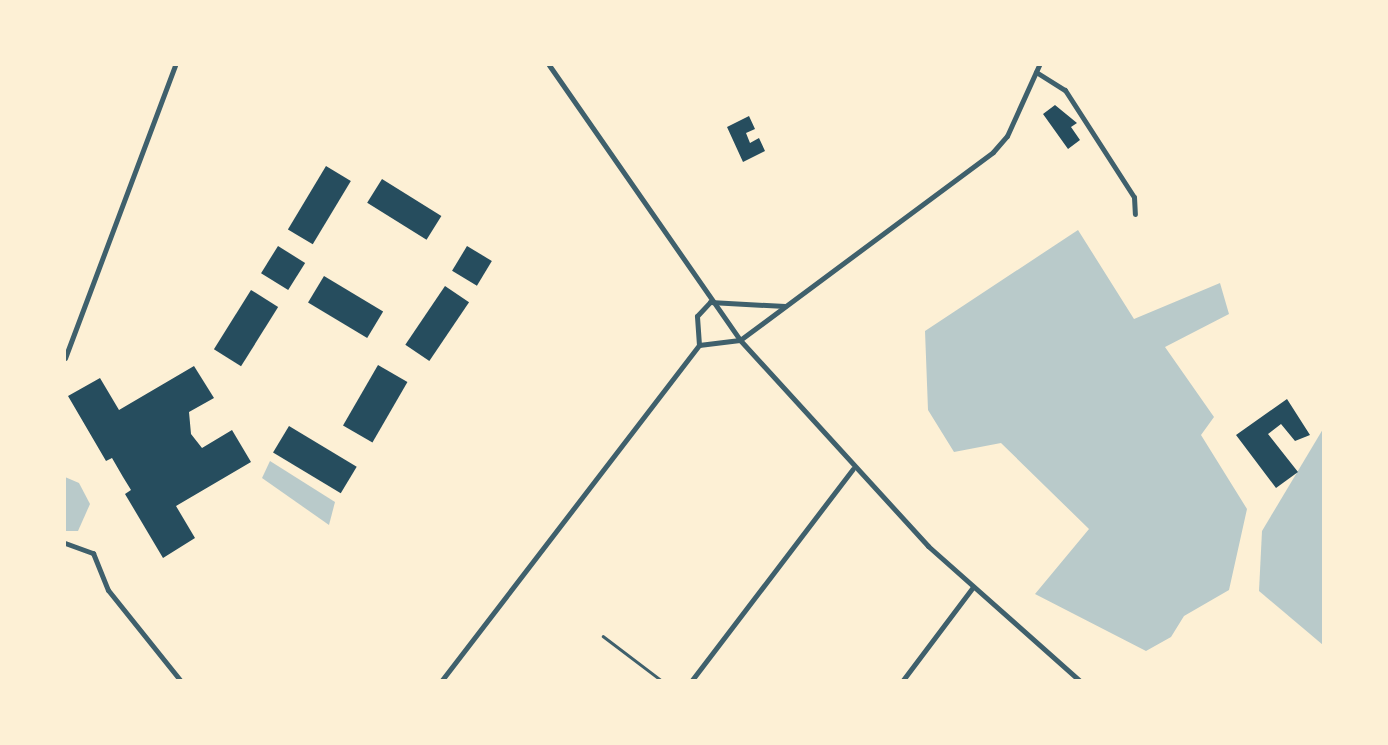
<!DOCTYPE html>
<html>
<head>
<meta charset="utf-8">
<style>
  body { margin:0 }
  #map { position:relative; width:1388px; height:745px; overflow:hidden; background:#fdf0d5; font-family:"Noto Serif",serif }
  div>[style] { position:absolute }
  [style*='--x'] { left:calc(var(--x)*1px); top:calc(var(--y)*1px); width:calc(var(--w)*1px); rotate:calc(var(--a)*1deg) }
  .green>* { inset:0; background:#b9caca }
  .building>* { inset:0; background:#264d5e; transform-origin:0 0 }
  .service>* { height:2.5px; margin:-1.25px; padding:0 1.25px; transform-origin:1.25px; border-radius:1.25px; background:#3f606c }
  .minor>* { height:5px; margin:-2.5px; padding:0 2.5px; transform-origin:2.5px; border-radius:2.5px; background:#3f606c }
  span { translate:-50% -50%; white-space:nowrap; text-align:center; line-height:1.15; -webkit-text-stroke:6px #fdf0d5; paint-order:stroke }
  .frame { position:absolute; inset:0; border:66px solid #fdf0d5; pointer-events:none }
</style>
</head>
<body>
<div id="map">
  <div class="green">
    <i style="clip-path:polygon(1078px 230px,1134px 319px,1220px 283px,1229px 314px,1165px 347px,1214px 417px,1201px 435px,1247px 509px,1229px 590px,1184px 616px,1171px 637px,1146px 651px,1035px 594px,1089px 529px,1001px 443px,954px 452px,928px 410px,925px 331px)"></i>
    <i style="clip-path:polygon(1323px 429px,1323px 645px,1259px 591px,1262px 531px)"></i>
    <i style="clip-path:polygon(270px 461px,335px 502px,329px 525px,262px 478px)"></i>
    <i style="clip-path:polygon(65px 477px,79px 483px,90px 504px,78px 531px,65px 531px)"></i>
  </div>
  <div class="building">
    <i style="clip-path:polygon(1055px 105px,1077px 123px,1071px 127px,1080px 140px,1068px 149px,1043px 114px)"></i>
    <i style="clip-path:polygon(749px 116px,755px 129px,746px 133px,750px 143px,759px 138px,765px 151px,743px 162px,727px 127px)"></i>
    <i style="left:326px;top:166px;width:29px;height:74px;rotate:31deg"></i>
    <i style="left:382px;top:179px;width:70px;height:28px;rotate:32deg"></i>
    <i style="left:278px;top:246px;width:32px;height:32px;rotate:32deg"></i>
    <i style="left:467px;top:246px;width:29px;height:29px;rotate:31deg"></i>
    <i style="left:324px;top:276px;width:69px;height:31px;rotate:31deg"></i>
    <i style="left:445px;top:286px;width:29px;height:71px;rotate:34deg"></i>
    <i style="left:251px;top:290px;width:32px;height:70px;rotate:32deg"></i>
    <i style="left:378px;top:365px;width:34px;height:70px;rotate:30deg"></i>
    <i style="clip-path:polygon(194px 366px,214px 398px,189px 412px,191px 434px,202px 448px,232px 430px,251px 462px,176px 506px,195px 538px,163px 558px,125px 494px,131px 490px,123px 477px,112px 458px,106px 461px,68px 396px,100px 378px,119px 410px)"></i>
    <i style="clip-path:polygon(1287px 399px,1310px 435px,1295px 441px,1281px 424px,1268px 434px,1298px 472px,1276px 488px,1236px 435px)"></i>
    <i style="left:289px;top:426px;width:79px;height:31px;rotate:31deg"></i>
  </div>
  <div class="service">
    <i style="--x:603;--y:636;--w:73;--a:37.2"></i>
  </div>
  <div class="minor">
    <i style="--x:549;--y:65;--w:335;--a:55.2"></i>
    <i style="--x:740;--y:340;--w:279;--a:47.6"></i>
    <i style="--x:928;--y:546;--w:202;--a:41.6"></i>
    <i style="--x:1036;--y:72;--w:34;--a:32"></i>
    <i style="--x:1065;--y:90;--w:127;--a:57.2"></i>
    <i style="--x:1134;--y:197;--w:17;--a:87"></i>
    <i style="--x:710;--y:302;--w:75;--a:3.1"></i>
    <i style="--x:699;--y:345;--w:41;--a:-7"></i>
    <i style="--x:740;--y:340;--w:315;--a:-36.6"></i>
    <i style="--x:993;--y:152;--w:21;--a:-49"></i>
    <i style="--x:1007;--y:136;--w:78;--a:-65.7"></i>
    <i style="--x:699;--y:345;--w:29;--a:-94"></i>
    <i style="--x:697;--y:316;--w:19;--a:-47"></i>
    <i style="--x:65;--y:358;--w:313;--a:-69.4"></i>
    <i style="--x:65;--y:543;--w:30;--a:20"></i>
    <i style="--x:93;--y:553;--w:40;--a:68"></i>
    <i style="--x:108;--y:590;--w:115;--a:51.3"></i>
    <i style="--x:442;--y:680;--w:422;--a:-52.5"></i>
    <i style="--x:692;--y:680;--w:265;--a:-52.7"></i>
    <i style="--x:903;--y:680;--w:116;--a:-53"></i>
  </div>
  <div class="frame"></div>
</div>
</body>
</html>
